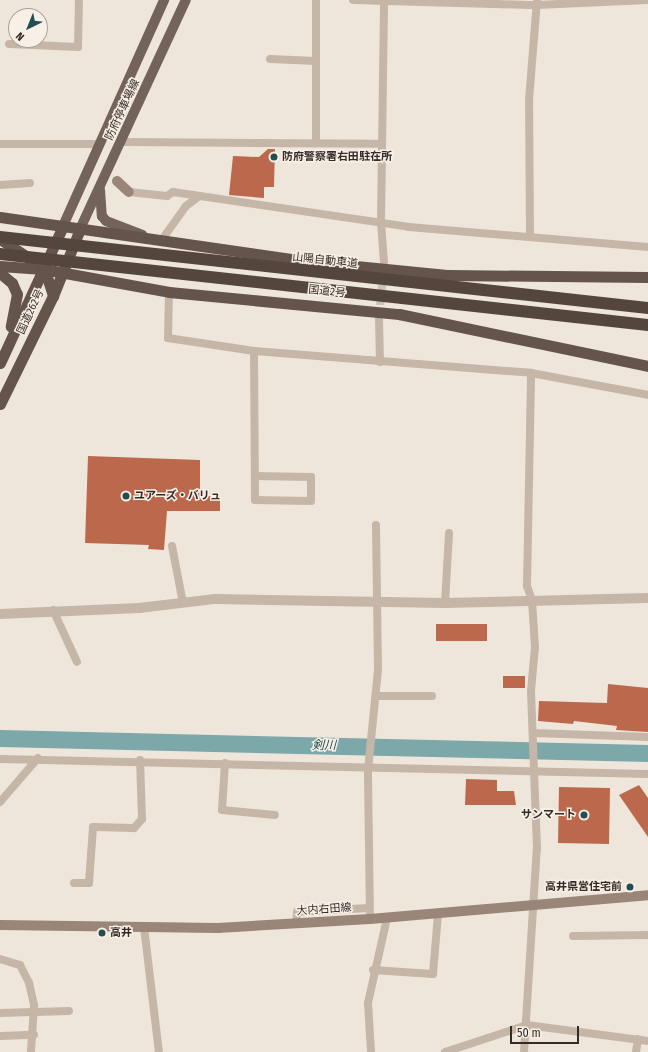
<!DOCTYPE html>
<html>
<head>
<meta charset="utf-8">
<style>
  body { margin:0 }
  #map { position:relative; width:648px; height:1052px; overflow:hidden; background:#efe6db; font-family:"Fira Sans Condensed","Noto Sans JP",sans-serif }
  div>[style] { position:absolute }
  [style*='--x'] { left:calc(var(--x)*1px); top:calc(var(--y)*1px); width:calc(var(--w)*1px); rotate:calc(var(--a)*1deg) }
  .river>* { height:17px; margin:-8.5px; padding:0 8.5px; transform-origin:8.5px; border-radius:8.5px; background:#7ca8aa }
  .building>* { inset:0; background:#bc684c; transform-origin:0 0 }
  .minor-tunnel>* { height:8px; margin-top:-4px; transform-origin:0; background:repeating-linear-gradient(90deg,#cac1b7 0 8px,transparent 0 12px) }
  .minor>* { height:8px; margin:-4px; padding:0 4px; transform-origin:4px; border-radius:4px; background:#c6b6a8 }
  .tertiary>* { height:10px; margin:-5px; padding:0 5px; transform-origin:5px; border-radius:5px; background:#c6b6a8 }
  .secondary>* { height:10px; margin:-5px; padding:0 5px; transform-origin:5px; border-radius:5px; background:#9a8579 }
  .primary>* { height:10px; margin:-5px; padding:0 5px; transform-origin:5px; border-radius:5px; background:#74635a }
  .trunk>* { height:11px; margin:-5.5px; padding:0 5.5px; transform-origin:5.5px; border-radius:5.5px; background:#64544c }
  .motorway-bridge>* { height:12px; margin:-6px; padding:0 6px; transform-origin:6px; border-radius:6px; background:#54463f }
  .dots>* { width:11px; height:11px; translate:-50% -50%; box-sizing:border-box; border:2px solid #f8f0e7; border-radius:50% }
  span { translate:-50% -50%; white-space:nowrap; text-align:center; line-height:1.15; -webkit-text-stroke:3px #f8f0e7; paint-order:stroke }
  .street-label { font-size:11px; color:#342b27 }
  .poi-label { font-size:11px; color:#342b27; font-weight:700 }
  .left { translate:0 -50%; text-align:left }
  .right { translate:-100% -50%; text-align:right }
  .water-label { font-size:12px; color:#214e52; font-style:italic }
  .north { position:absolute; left:8px; top:8px; width:40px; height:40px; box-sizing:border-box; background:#f8f0e7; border:1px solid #aaa19a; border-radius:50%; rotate:223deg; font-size:11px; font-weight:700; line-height:16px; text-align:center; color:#342b27 }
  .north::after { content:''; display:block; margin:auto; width:14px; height:18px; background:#214e52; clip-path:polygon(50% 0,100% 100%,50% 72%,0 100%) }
  .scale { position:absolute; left:510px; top:1026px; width:69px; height:18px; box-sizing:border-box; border:2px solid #342b27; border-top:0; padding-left:5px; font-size:12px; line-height:14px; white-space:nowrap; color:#342b27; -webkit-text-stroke:3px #f8f0e7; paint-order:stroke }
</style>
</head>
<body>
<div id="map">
  <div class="river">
    <i style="--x:0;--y:738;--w:648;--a:1.33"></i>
  </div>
  <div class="building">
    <i style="clip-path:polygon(268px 149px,275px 149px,274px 187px,264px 187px,264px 198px,229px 195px,233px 156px,259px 157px)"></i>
    <i style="clip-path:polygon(88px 456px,200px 460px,200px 496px,220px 496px,220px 511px,167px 511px,164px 550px,148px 549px,149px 545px,85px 543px)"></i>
    <i style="left:487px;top:624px;width:17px;height:51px;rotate:90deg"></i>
    <i style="left:503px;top:676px;width:22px;height:12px"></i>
    <i style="clip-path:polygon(608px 684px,648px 688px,648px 732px,616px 730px,617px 726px,574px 721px,573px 724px,538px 721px,539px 701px,607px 703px)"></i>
    <i style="clip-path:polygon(466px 779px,497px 780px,497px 791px,514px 791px,516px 805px,465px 805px)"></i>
    <i style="clip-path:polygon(639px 785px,648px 798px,648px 837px,619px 795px)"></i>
    <i style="left:559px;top:787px;width:51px;height:56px;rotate:1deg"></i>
  </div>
  <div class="minor-tunnel">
    <i style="--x:379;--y:317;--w:42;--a:-84.6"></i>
  </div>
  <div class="minor">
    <i style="--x:353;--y:0;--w:184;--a:1.6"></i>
    <i style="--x:537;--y:5;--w:111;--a:-2.6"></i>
    <i style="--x:9;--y:44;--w:69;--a:2.5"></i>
    <i style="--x:78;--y:47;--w:47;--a:-88.8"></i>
    <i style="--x:270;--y:59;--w:46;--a:2.5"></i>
    <i style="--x:121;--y:142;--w:260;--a:0.4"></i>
    <i style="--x:316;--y:143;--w:143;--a:-90"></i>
    <i style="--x:0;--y:144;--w:100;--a:0"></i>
    <i style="--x:0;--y:185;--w:30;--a:-4"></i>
    <i style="--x:129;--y:192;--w:38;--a:6"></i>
    <i style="--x:167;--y:196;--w:7;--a:-34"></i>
    <i style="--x:173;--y:192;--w:239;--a:8.4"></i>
    <i style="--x:409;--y:227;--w:240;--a:4.8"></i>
    <i style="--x:530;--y:237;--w:137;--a:-90.4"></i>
    <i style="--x:529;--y:100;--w:100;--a:-85.4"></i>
    <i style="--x:161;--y:241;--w:43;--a:-54.5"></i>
    <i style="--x:186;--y:206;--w:15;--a:-37"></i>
    <i style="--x:384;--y:262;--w:40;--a:-94.3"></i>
    <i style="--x:381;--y:222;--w:219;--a:-89.2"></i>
    <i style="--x:169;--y:292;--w:46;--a:91.2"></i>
    <i style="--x:168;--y:338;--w:87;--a:8.6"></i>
    <i style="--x:254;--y:351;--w:278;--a:4.5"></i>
    <i style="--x:531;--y:373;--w:119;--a:10.6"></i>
    <i style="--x:379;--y:319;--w:43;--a:88.7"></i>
    <i style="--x:254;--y:351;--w:149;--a:89.6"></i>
    <i style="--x:255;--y:500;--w:56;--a:1"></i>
    <i style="--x:311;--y:501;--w:24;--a:-90"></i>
    <i style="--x:311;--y:477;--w:56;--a:-179"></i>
    <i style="--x:172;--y:546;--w:58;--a:79.1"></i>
    <i style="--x:445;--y:603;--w:70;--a:-86.7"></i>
    <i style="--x:53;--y:610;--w:57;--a:65.2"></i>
    <i style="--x:376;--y:696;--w:56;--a:0"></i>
    <i style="--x:533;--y:733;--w:115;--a:2"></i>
    <i style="--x:0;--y:759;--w:648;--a:1.33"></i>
    <i style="--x:225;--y:763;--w:47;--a:93.7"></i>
    <i style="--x:222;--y:810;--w:53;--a:5.4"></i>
    <i style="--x:0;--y:802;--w:58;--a:-49.2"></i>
    <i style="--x:74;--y:883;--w:15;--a:0"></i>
    <i style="--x:89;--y:883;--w:56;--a:-85.9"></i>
    <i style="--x:93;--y:827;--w:41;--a:1.4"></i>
    <i style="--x:134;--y:828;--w:12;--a:-48"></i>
    <i style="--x:142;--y:819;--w:59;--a:-91.9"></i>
    <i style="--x:370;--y:919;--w:149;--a:-90.8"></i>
    <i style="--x:368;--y:770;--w:101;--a:-84.3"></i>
    <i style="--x:378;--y:669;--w:144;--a:-90.8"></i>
    <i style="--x:296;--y:924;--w:12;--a:-85"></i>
    <i style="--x:297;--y:912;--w:72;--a:-3.2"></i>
    <i style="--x:144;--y:927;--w:126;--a:83.2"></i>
    <i style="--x:573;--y:936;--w:75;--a:-0.8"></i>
    <i style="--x:0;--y:959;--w:21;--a:17"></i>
    <i style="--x:20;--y:965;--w:20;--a:63"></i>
    <i style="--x:29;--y:983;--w:23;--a:77"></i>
    <i style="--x:34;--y:1005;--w:47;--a:93.7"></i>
    <i style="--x:373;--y:970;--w:60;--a:3.8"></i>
    <i style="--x:433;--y:974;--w:60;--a:-85.2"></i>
    <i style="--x:0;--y:1013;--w:69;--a:-1.7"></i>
    <i style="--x:0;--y:1036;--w:34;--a:-2"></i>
    <i style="--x:371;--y:1052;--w:49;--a:-93.5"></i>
    <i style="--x:368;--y:1003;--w:87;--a:-77.4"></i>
    <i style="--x:445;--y:1052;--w:86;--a:-18.2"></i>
    <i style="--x:527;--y:1025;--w:122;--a:7.5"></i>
    <i style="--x:524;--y:1052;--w:204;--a:-86.4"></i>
    <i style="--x:537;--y:848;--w:157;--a:-92.2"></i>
    <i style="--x:531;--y:691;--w:44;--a:-84.8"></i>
    <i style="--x:535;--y:647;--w:47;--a:-93.7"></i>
    <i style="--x:532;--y:600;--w:15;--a:-110"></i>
    <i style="--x:527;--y:586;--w:213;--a:-88.9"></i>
    <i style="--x:636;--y:1052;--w:13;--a:-81"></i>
  </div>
  <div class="tertiary">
    <i style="--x:0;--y:614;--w:139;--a:-2.5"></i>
    <i style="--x:139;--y:608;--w:77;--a:-6.8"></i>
    <i style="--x:215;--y:599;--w:230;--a:1"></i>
    <i style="--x:445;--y:603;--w:203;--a:-1.4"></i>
  </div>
  <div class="secondary">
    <i style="--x:117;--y:181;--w:16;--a:43"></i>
    <i style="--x:0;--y:925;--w:218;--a:0.8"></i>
    <i style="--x:218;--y:928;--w:152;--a:-3.4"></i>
    <i style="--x:370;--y:919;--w:279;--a:-4.9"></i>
  </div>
  <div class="primary">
    <i style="--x:100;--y:190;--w:26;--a:86"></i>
    <i style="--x:102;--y:216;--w:6;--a:51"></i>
    <i style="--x:106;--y:221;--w:39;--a:21"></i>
    <i style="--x:63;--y:226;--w:248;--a:-65.9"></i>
    <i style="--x:80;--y:229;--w:252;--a:-65.2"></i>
  </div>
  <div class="trunk">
    <i style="--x:0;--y:217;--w:308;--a:8.2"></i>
    <i style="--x:305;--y:261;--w:145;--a:5.6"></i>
    <i style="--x:449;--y:275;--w:199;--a:0.6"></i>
    <i style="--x:0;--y:239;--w:42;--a:33.3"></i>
    <i style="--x:35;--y:262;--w:19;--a:51"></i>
    <i style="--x:47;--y:277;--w:20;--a:72"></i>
    <i style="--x:0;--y:266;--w:43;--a:4"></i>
    <i style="--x:43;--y:269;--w:128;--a:10.3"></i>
    <i style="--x:169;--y:292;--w:231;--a:5.5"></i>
    <i style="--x:399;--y:314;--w:254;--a:11.8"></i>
    <i style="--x:0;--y:273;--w:16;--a:40"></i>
    <i style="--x:12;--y:283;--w:12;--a:66"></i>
    <i style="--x:17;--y:294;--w:33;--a:101"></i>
    <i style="--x:0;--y:363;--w:151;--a:-65.3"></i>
    <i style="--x:0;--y:404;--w:120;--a:-63.9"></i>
    <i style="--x:53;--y:296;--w:72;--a:-68.1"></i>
  </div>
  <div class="motorway-bridge">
    <i style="--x:0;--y:237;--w:652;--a:6.25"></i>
    <i style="--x:0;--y:254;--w:652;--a:6.25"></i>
  </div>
  <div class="dots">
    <i style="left:274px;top:157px;background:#214e52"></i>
    <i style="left:126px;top:496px;background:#214e52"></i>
    <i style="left:584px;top:815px;background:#214e52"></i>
    <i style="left:630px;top:887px;background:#214e52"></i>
    <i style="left:102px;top:933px;background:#214e52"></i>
  </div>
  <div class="street-label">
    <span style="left:123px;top:110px;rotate:-65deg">防府停車場線</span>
    <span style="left:325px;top:261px;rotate:6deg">山陽自動車道</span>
    <span style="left:327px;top:292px;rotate:6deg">国道2号</span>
    <span style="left:31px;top:312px;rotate:-65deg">国道262号</span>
    <span style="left:324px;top:910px;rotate:-4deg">大内右田線</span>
  </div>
  <div class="poi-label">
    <span class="left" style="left:282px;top:157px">防府警察署右田駐在所</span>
    <span class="left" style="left:134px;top:496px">ユアーズ・バリュ</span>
    <span class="right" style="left:576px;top:815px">サンマート</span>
    <span class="right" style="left:622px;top:887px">高井県営住宅前</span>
    <span class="left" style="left:110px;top:933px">高井</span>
  </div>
  <div class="water-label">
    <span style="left:324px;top:746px;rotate:1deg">剣川</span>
  </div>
  <div class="north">N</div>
  <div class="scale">50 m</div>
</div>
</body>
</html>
